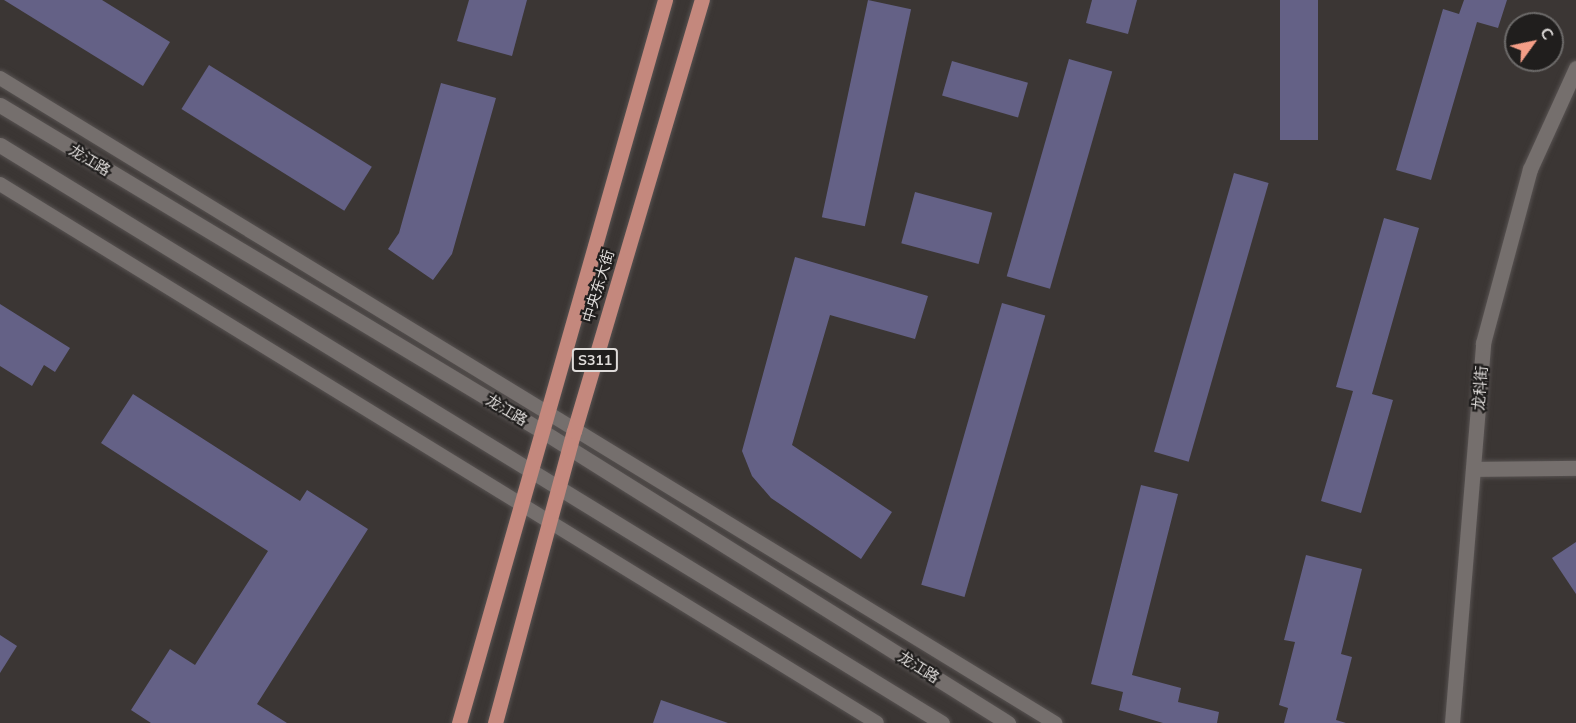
<!DOCTYPE html>
<html>
<head>
<meta charset="utf-8">
<style>
  body { margin:0 }
  #map { position:relative; width:1576px; height:723px; overflow:hidden; background:#3b3634; font-family:Mulish,"Noto Sans SC",sans-serif }
  div>[style] { position:absolute }
  [style*='--x'] { left:calc(var(--x)*1px); top:calc(var(--y)*1px); width:calc(var(--w)*1px); rotate:calc(var(--a)*1deg) }
  .building>* { inset:0; background:#646186; transform-origin:0 0 }
  .roads { filter:drop-shadow(0 0 2px #575251) drop-shadow(0 0 2px #575251) }
  .service>* { height:14px; margin:-7px; padding:0 7px; transform-origin:7px; border-radius:7px; background:#756f6d }
  .minor>* { height:15px; margin:-7.5px; padding:0 7.5px; transform-origin:7.5px; border-radius:7.5px; background:#756f6d }
  .tertiary>* { height:15px; margin:-7.5px; padding:0 7.5px; transform-origin:7.5px; border-radius:7.5px; background:#756f6d }
  .primary>* { height:15px; margin:-7.5px; padding:0 7.5px; transform-origin:7.5px; border-radius:7.5px; background:#c4887d }
  span { translate:-50% -50%; white-space:nowrap; text-align:center; line-height:1.15; -webkit-text-stroke:4.5px #201e1d; paint-order:stroke }
  .shield-label span { padding:2px 4px; background:#201e1d; border:2px solid; border-radius:4px; -webkit-text-stroke-width:0 }
  .shield-label { font-size:14px; color:#dfdcda; font-weight:700 }
  .street-label { font-size:15px; color:#dfdcda }
  .north { position:absolute; left:1504px; top:12px; width:60px; height:60px; box-sizing:border-box; background:#201e1d; border:2px solid #6c6a69; border-radius:50%; rotate:57deg; font-size:16px; font-weight:700; line-height:24px; text-align:center; color:#dfdcda }
  .north::after { content:''; display:block; margin:auto; width:21px; height:27px; background:#f49e87; clip-path:polygon(50% 0,100% 100%,50% 72%,0 100%) }
</style>
</head>
<body>
<div id="map">
  <div class="building">
    <i style="clip-path:polygon(4px 0,102px 0,170px 42px,143px 86px)"></i>
    <i style="clip-path:polygon(469px 0,527px 0,512px 56px,457px 41px)"></i>
    <i style="left:868px;top:0;width:44px;height:222px;rotate:12deg"></i>
    <i style="clip-path:polygon(1092px 0,1137px 0,1128px 34px,1086px 23px)"></i>
    <i style="left:1280px;top:0;width:38px;height:140px"></i>
    <i style="clip-path:polygon(1464px 0,1507px 0,1498px 28px,1477px 22px,1431px 180px,1396px 170px,1443px 9px,1459px 14px)"></i>
    <i style="left:1069px;top:59px;width:45px;height:226px;rotate:16deg"></i>
    <i style="left:952px;top:61px;width:79px;height:36px;rotate:16deg"></i>
    <i style="left:209px;top:65px;width:192px;height:52px;rotate:32deg"></i>
    <i style="clip-path:polygon(441px 83px,496px 98px,452px 254px,433px 280px,388px 249px,399px 233px)"></i>
    <i style="left:1234px;top:173px;width:36px;height:290px;rotate:16deg"></i>
    <i style="left:915px;top:192px;width:80px;height:53px;rotate:15deg"></i>
    <i style="clip-path:polygon(1384px 218px,1419px 228px,1372px 394px,1393px 400px,1361px 513px,1321px 501px,1353px 391px,1336px 387px)"></i>
    <i style="clip-path:polygon(795px 257px,928px 296px,915px 339px,830px 315px,792px 445px,892px 512px,861px 559px,771px 498px,752px 476px,742px 451px)"></i>
    <i style="left:1002px;top:303px;width:45px;height:293px;rotate:16deg"></i>
    <i style="clip-path:polygon(0 304px,70px 348px,55px 372px,44px 365px,32px 386px,0 366px)"></i>
    <i style="clip-path:polygon(133px 394px,300px 501px,307px 490px,368px 529px,257px 704px,287px 723px,151px 723px,131px 710px,170px 649px,195px 665px,268px 551px,101px 443px)"></i>
    <i style="clip-path:polygon(1141px 485px,1178px 494px,1132px 675px,1181px 688px,1178px 702px,1219px 712px,1217px 723px,1163px 723px,1119px 710px,1123px 692px,1091px 684px)"></i>
    <i style="clip-path:polygon(1576px 542px,1576px 594px,1552px 558px)"></i>
    <i style="clip-path:polygon(1306px 555px,1362px 569px,1341px 654px,1352px 657px,1336px 720px,1346px 723px,1284px 723px,1288px 708px,1279px 705px,1295px 642px,1284px 640px)"></i>
    <i style="clip-path:polygon(0 635px,17px 646px,0 673px)"></i>
    <i style="clip-path:polygon(661px 700px,728px 723px,653px 723px)"></i>
  </div>
  <div class="roads">
    <div class="service">
      <i style="--x:0;--y:78;--w:1237;--a:31.44"></i>
      <i style="--x:0;--y:184;--w:1029;--a:31.57"></i>
    </div>
    <div class="minor">
      <i style="--x:1473;--y:469;--w:103;--a:-0.6"></i>
      <i style="--x:1452;--y:723;--w:381;--a:-85.3"></i>
      <i style="--x:1483;--y:343;--w:180;--a:-74.9"></i>
      <i style="--x:1530;--y:169;--w:111;--a:-65.5"></i>
    </div>
    <div class="tertiary">
      <i style="--x:0;--y:105;--w:632;--a:31.03"></i>
      <i style="--x:542;--y:431;--w:550;--a:32.07"></i>
      <i style="--x:0;--y:145;--w:1105;--a:31.53"></i>
    </div>
    <div class="primary">
      <i style="--x:459;--y:723;--w:752;--a:-74.1"></i>
      <i style="--x:495;--y:723;--w:302;--a:-74.9"></i>
      <i style="--x:574;--y:431;--w:450;--a:-73.5"></i>
    </div>
  </div>
  <div class="shield-label">
    <span style="left:595px;top:360px">S311</span>
  </div>
  <div class="street-label">
    <span style="left:90px;top:160px;rotate:31deg">龙江路</span>
    <span style="left:598px;top:286px;rotate:-73deg">中央东大街</span>
    <span style="left:1480px;top:388px;rotate:-85deg">龙科街</span>
    <span style="left:507px;top:410px;rotate:31deg">龙江路</span>
    <span style="left:919px;top:667px;rotate:32deg">龙江路</span>
  </div>
  <div class="north">С</div>
</div>
</body>
</html>
